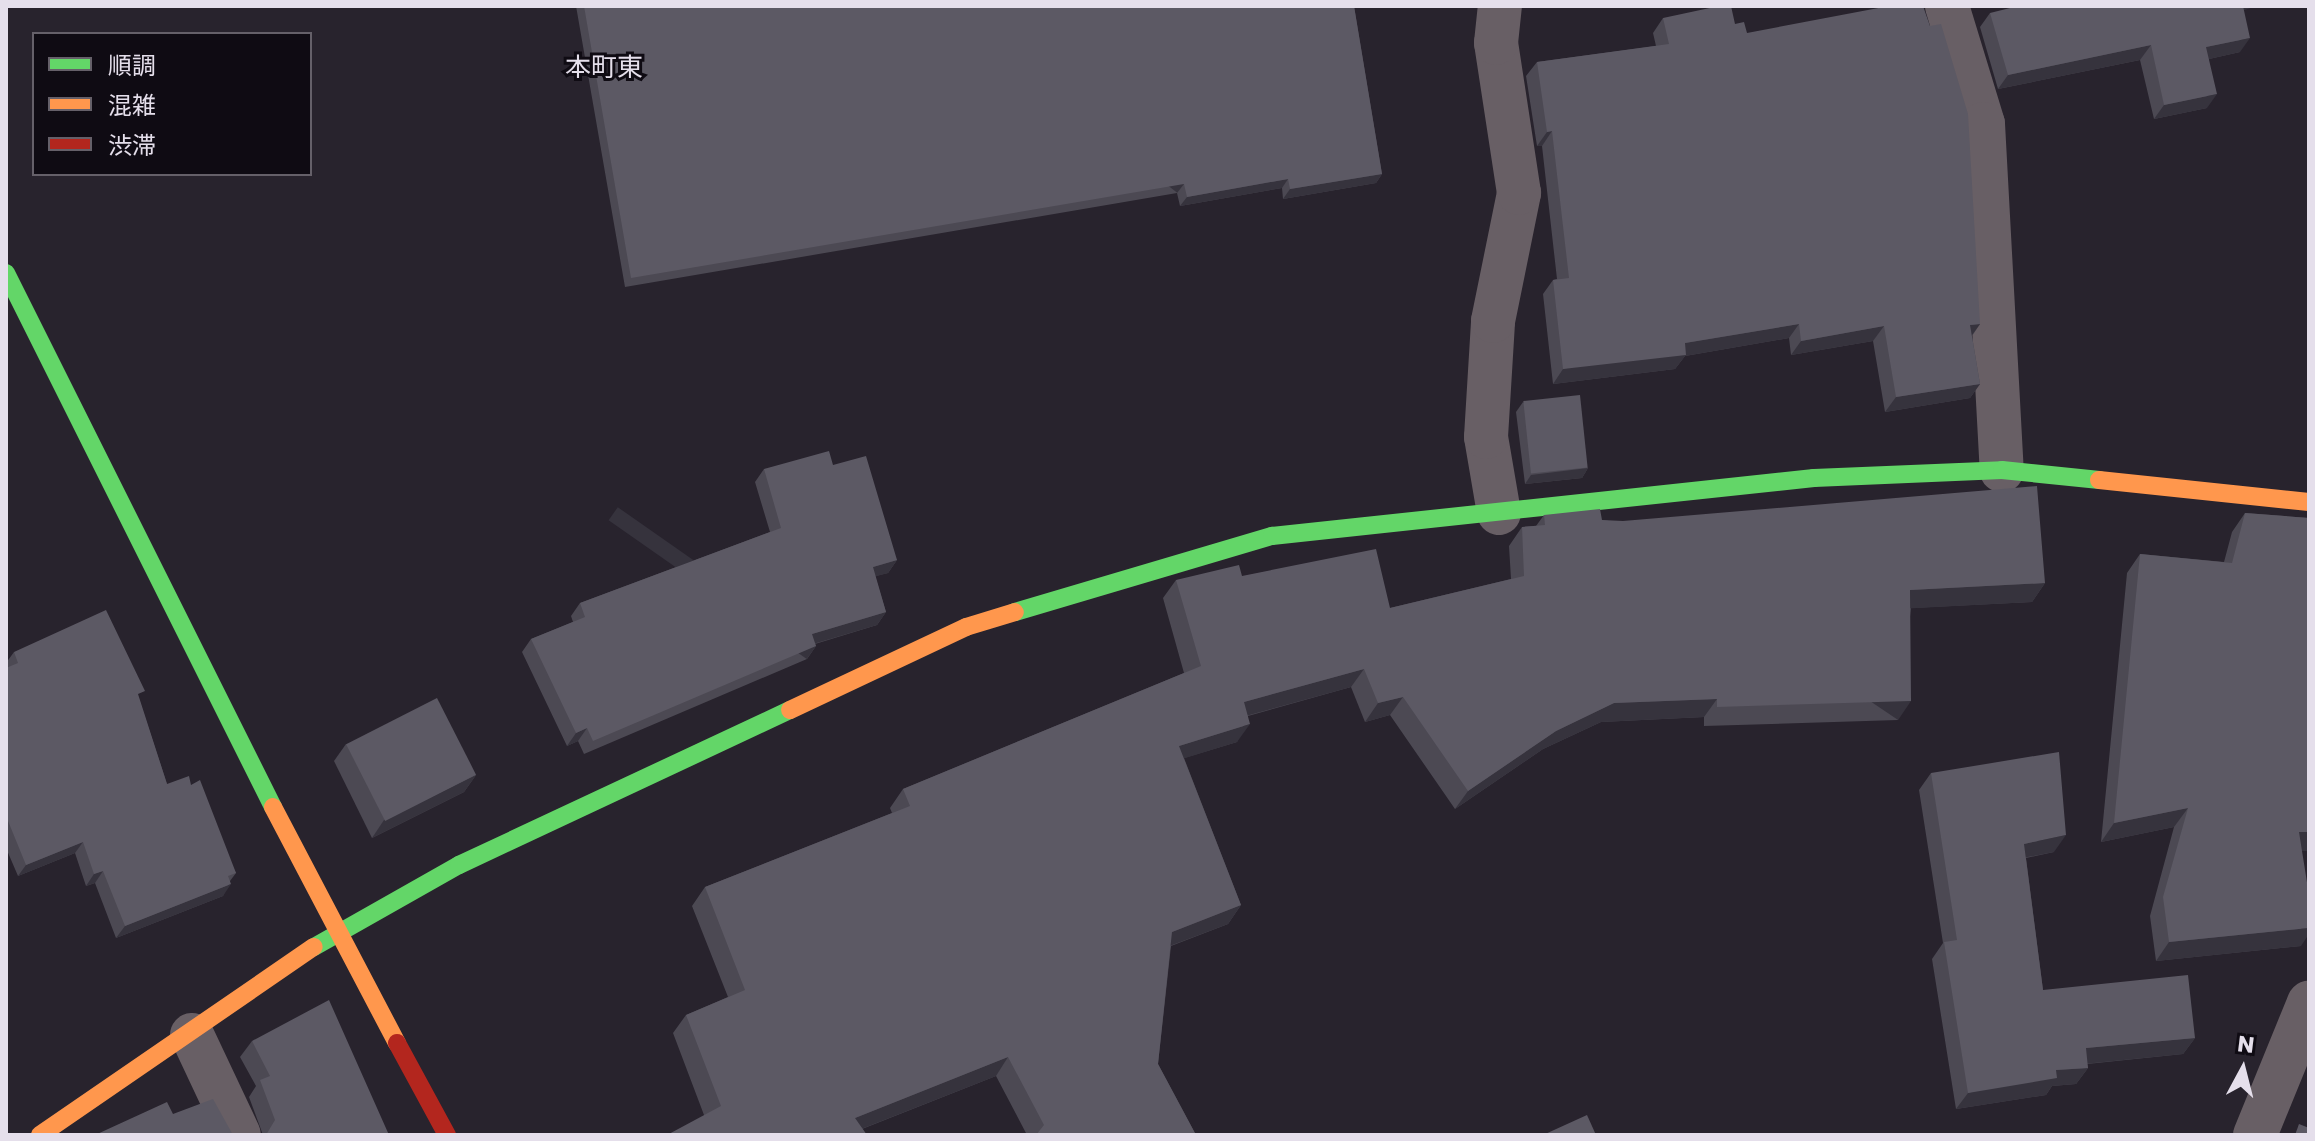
<!DOCTYPE html>
<html>
<head>
<meta charset="utf-8">
<style>
  body { margin:0 }
  #map { position:relative; width:2315px; height:1141px; overflow:hidden; background:#28232d; font-family:Poppins,"Noto Sans JP",sans-serif }
  div>[style] { position:absolute }
  [style*='--x'] { left:calc(var(--x)*1px); top:calc(var(--y)*1px); width:calc(var(--w)*1px); rotate:calc(var(--a)*1deg) }
  .street>* { height:44px; margin:-22px; padding:0 22px; transform-origin:22px; border-radius:22px; background:#685f65 }
  .fast>* { height:18px; margin:-9px; padding:0 9px; transform-origin:9px; border-radius:9px; background:#63d668 }
  .slow>* { height:18px; margin:-9px; padding:0 9px; transform-origin:9px; border-radius:9px; background:#ff974d }
  .jam>* { height:18px; margin:-9px; padding:0 9px; transform-origin:9px; border-radius:9px; background:#b3261e }
  .wall>* { inset:0; background:#4c4953 }
  .shaded-wall>* { inset:0; background:#36333d; transform-origin:0 0 }
  .building>* { inset:0; background:#5c5964; transform-origin:0 0 }
  span { translate:-50% -50%; white-space:nowrap; text-align:center; line-height:1.15; -webkit-text-stroke:6px #0f0b13; paint-order:stroke }
  .quarter-label { font-size:26px; color:#e5dfeb }
  .frame { position:absolute; inset:0; border:8px solid #e5dfeb; pointer-events:none }
  .legend { position:absolute; left:32px; top:32px; width:280px; height:144px; box-sizing:border-box; background:#0f0b13; border:2px solid #656069; margin:0; padding:10px 14px; list-style:none; font-size:24px; color:#e5dfeb }
  .legend li { display:flex; align-items:center; gap:16px; height:40px }
  .legend b { width:40px; border:2px solid #656069 }
  .north { position:absolute; left:2203px; top:1029px; width:80px; height:80px; -webkit-text-stroke:6px #0f0b13; paint-order:stroke; rotate:7deg; font-size:22px; font-weight:700; line-height:32px; text-align:center; color:#e5dfeb }
  .north::after { content:''; display:block; margin:auto; width:28px; height:36px; background:#e5dfeb; clip-path:polygon(50% 0,100% 100%,50% 72%,0 100%) }
</style>
</head>
<body>
<div id="map">
  <div class="street">
    <i style="--x:1947;--y:6;--w:123;--a:73"></i>
    <i style="--x:1983;--y:124;--w:347;--a:86.9"></i>
    <i style="--x:1499;--y:513;--w:77;--a:-99.7"></i>
    <i style="--x:1486;--y:437;--w:116;--a:-86.5"></i>
    <i style="--x:1493;--y:321;--w:131;--a:-78.5"></i>
    <i style="--x:1519;--y:193;--w:152;--a:-98.7"></i>
    <i style="--x:1496;--y:43;--w:37;--a:-84"></i>
    <i style="--x:192;--y:1035;--w:110;--a:64.8"></i>
    <i style="--x:2255;--y:1135;--w:143;--a:-67.8"></i>
  </div>
  <div class="fast">
    <i style="--x:6;--y:273;--w:597;--a:63.43"></i>
    <i style="--x:1015;--y:612;--w:268;--a:-16.5"></i>
    <i style="--x:1272;--y:536;--w:545;--a:-6.11"></i>
    <i style="--x:1814;--y:478;--w:188;--a:-2.4"></i>
    <i style="--x:2002;--y:470;--w:98;--a:5.9"></i>
    <i style="--x:314;--y:947;--w:167;--a:-29.5"></i>
    <i style="--x:459;--y:865;--w:365;--a:-25.1"></i>
  </div>
  <div class="slow">
    <i style="--x:2099;--y:480;--w:211;--a:6"></i>
    <i style="--x:790;--y:710;--w:195;--a:-25.2"></i>
    <i style="--x:966;--y:627;--w:51;--a:-17"></i>
    <i style="--x:273;--y:807;--w:267;--a:62.3"></i>
    <i style="--x:40;--y:1135;--w:332;--a:-34.5"></i>
  </div>
  <div class="jam">
    <i style="--x:397;--y:1043;--w:105;--a:61.5"></i>
  </div>
  <div class="wall">
    <i style="clip-path:polygon(576px 6px,1354px 6px,1382px 174px,1376px 183px,1283px 199px,1282px 188px,1180px 206px,1177px 193px,625px 287px)"></i>
    <i style="clip-path:polygon(2244px 10px,2240px 52px,2209px 59px,2207px 108px,2154px 119px,2140px 60px,1998px 89px,1980px 27px,1990px 13px)"></i>
    <i style="clip-path:polygon(1663px 18px,1735px 24px,1747px 33px,1980px 324px,1972px 336px,1980px 384px,1970px 398px,1885px 412px,1873px 341px,1791px 355px,1789px 338px,1685px 356px,1675px 369px,1553px 384px,1543px 294px,1553px 280px,1557px 279px,1542px 146px,1537px 146px,1526px 76px,1537px 62px,1656px 46px,1653px 33px)"></i>
    <i style="clip-path:polygon(1523px 402px,1588px 468px,1582px 478px,1525px 484px,1516px 412px)"></i>
    <i style="clip-path:polygon(833px 465px,897px 560px,888px 573px,875px 576px,886px 612px,877px 625px,815px 644px,816px 646px,807px 659px,584px 754px,578px 741px,567px 746px,522px 652px,531px 639px,573px 622px,571px 616px,580px 603px,770px 532px,755px 482px,764px 469px)"></i>
    <i style="clip-path:polygon(2245px 513px,2309px 518px,2309px 851px,2302px 851px,2301px 946px,2156px 961px,2150px 916px,2174px 827px,2101px 842px,2127px 573px,2140px 554px,2224px 562px,2232px 532px)"></i>
    <i style="clip-path:polygon(1544px 515px,1602px 520px,2045px 583px,2032px 602px,1911px 608px,1898px 720px,1704px 726px,1704px 717px,1601px 722px,1543px 749px,1455px 809px,1390px 715px,1365px 722px,1351px 687px,1248px 716px,1237px 742px,1184px 758px,1241px 905px,1228px 924px,1171px 946px,1158px 1064px,1196px 1135px,1027px 1135px,996px 1076px,862px 1129px,704px 1115px,673px 1033px,686px 1015px,728px 997px,692px 906px,705px 887px,892px 813px,890px 808px,903px 789px,1184px 673px,1163px 598px,1176px 580px,1242px 576px,1390px 608px,1511px 579px,1509px 546px,1522px 527px,1536px 526px)"></i>
    <i style="clip-path:polygon(14px 652px,139px 699px,167px 784px,191px 785px,236px 873px,230px 881px,223px 896px,116px 938px,95px 883px,86px 886px,75px 853px,18px 876px,6px 848px,6px 668px,7px 667px,6px 663px)"></i>
    <i style="clip-path:polygon(346px 744px,476px 775px,464px 792px,372px 838px,334px 761px)"></i>
    <i style="clip-path:polygon(1931px 773px,2054px 852px,2026px 858px,2043px 990px,2195px 1038px,2183px 1054px,2087px 1064px,2088px 1068px,2076px 1084px,2052px 1086px,2046px 1095px,1956px 1109px,1932px 959px,1943px 943px,1919px 790px)"></i>
    <i style="clip-path:polygon(252px 1041px,389px 1135px,263px 1135px,249px 1097px,256px 1086px,240px 1057px)"></i>
  </div>
  <div class="shaded-wall">
    <i style="clip-path:polygon(2238px 6px,2257px 6px,2232px 14px)"></i>
    <i style="clip-path:polygon(2250px 38px,2240px 52px,2196px 62px,2206px 47px)"></i>
    <i style="clip-path:polygon(2151px 45px,2140px 60px,1998px 89px,2008px 75px)"></i>
    <i style="clip-path:polygon(2217px 94px,2207px 108px,2154px 119px,2164px 105px)"></i>
    <i style="clip-path:polygon(1552px 131px,1542px 146px,1537px 146px,1547px 132px)"></i>
    <i style="clip-path:polygon(1382px 174px,1376px 183px,1283px 199px,1290px 189px)"></i>
    <i style="clip-path:polygon(1288px 179px,1282px 188px,1180px 206px,1187px 197px)"></i>
    <i style="left:1184px;top:184px;width:11px;height:561px;rotate:128deg"></i>
    <i style="clip-path:polygon(1799px 324px,1789px 338px,1685px 356px,1675px 369px,1553px 384px,1563px 369px,1685px 343px)"></i>
    <i style="clip-path:polygon(1980px 324px,1970px 338px,1970px 325px)"></i>
    <i style="clip-path:polygon(1884px 326px,1873px 341px,1791px 355px,1801px 341px)"></i>
    <i style="clip-path:polygon(1980px 384px,1970px 398px,1885px 412px,1896px 397px)"></i>
    <i style="clip-path:polygon(1588px 468px,1582px 478px,1525px 484px,1531px 475px)"></i>
    <i style="clip-path:polygon(897px 560px,888px 573px,863px 580px,873px 567px)"></i>
    <i style="clip-path:polygon(2045px 583px,2032px 602px,1898px 609px,1910px 590px)"></i>
    <i style="clip-path:polygon(886px 612px,877px 625px,803px 647px,812px 634px)"></i>
    <i style="left:816px;top:646px;width:16px;height:242px;rotate:125deg"></i>
    <i style="clip-path:polygon(1364px 669px,1351px 687px,1231px 720px,1244px 702px)"></i>
    <i style="clip-path:polygon(1403px 697px,1390px 715px,1365px 722px,1378px 703px)"></i>
    <i style="clip-path:polygon(1717px 699px,1704px 717px,1601px 722px,1543px 749px,1455px 809px,1468px 791px,1556px 731px,1614px 703px)"></i>
    <i style="left:1911px;top:701px;width:23px;height:194px;rotate:124deg"></i>
    <i style="clip-path:polygon(1250px 724px,1237px 742px,1166px 764px,1179px 746px)"></i>
    <i style="clip-path:polygon(587px 728px,578px 741px,567px 746px,576px 733px)"></i>
    <i style="clip-path:polygon(476px 775px,464px 792px,372px 838px,384px 820px)"></i>
    <i style="clip-path:polygon(2188px 808px,2174px 827px,2101px 842px,2114px 823px)"></i>
    <i style="clip-path:polygon(2299px 832px,2309px 832px,2309px 851px,2286px 851px)"></i>
    <i style="clip-path:polygon(2066px 835px,2054px 852px,2012px 860px,2024px 844px)"></i>
    <i style="clip-path:polygon(83px 842px,75px 853px,18px 876px,26px 865px)"></i>
    <i style="clip-path:polygon(103px 871px,95px 883px,86px 886px,94px 874px)"></i>
    <i style="clip-path:polygon(231px 884px,223px 896px,116px 938px,125px 926px)"></i>
    <i style="clip-path:polygon(1241px 905px,1228px 924px,1159px 950px,1172px 932px)"></i>
    <i style="clip-path:polygon(2309px 928px,2309px 934px,2301px 946px,2156px 961px,2169px 942px)"></i>
    <i style="clip-path:polygon(2195px 1038px,2183px 1054px,2074px 1065px,2086px 1048px)"></i>
    <i style="clip-path:polygon(1008px 1057px,996px 1076px,846px 1135px,855px 1118px)"></i>
    <i style="clip-path:polygon(2088px 1068px,2076px 1084px,2052px 1086px,2046px 1095px,1956px 1109px,1968px 1093px,2056px 1070px)"></i>
  </div>
  <div class="building">
    <i style="clip-path:polygon(584px 6px,1354px 6px,1382px 174px,1290px 189px,1288px 179px,1187px 197px,1184px 184px,631px 278px)"></i>
    <i style="clip-path:polygon(1719px 6px,1731px 6px,1735px 24px,1744px 22px,1747px 33px,1889px 6px,1923px 6px,1930px 26px,1941px 24px,1968px 114px,1980px 324px,1970px 325px,1980px 384px,1896px 397px,1884px 326px,1801px 341px,1799px 324px,1685px 343px,1686px 355px,1563px 369px,1553px 280px,1569px 278px,1552px 131px,1547px 132px,1537px 62px,1669px 44px,1663px 18px)"></i>
    <i style="clip-path:polygon(2018px 6px,2243px 6px,2250px 38px,2206px 47px,2217px 94px,2164px 105px,2151px 45px,2008px 75px,1990px 13px)"></i>
    <i style="left:1580px;top:395px;width:73px;height:57px;rotate:84deg"></i>
    <i style="clip-path:polygon(829px 451px,833px 465px,866px 456px,897px 560px,873px 567px,886px 612px,812px 634px,816px 646px,593px 741px,587px 728px,576px 733px,531px 639px,585px 617px,580px 603px,781px 528px,764px 469px)"></i>
    <i style="clip-path:polygon(2037px 486px,2045px 583px,1910px 590px,1911px 701px,1717px 707px,1717px 699px,1614px 703px,1556px 731px,1468px 791px,1403px 697px,1378px 703px,1364px 669px,1244px 702px,1250px 724px,1179px 746px,1241px 905px,1172px 932px,1158px 1064px,1196px 1135px,1036px 1135px,1044px 1125px,1008px 1057px,855px 1118px,867px 1135px,667px 1135px,721px 1106px,686px 1015px,745px 990px,705px 887px,910px 806px,903px 789px,1201px 666px,1176px 580px,1239px 565px,1242px 576px,1376px 549px,1390px 608px,1524px 576px,1522px 527px,1545px 525px,1544px 515px,1600px 509px,1602px 520px,1623px 521px)"></i>
    <i style="clip-path:polygon(2245px 513px,2309px 518px,2309px 832px,2299px 832px,2309px 895px,2309px 928px,2169px 942px,2163px 897px,2188px 808px,2114px 823px,2140px 554px,2232px 563px)"></i>
    <i style="clip-path:polygon(106px 610px,145px 691px,138px 694px,167px 784px,189px 776px,191px 785px,200px 780px,236px 873px,228px 876px,231px 884px,125px 926px,103px 871px,94px 874px,83px 842px,26px 865px,6px 816px,6px 668px,18px 663px,14px 652px)"></i>
    <i style="left:437px;top:698px;width:86px;height:102px;rotate:63deg"></i>
    <i style="clip-path:polygon(2059px 752px,2066px 835px,2024px 844px,2043px 990px,2188px 975px,2195px 1038px,2086px 1048px,2088px 1068px,2056px 1070px,2057px 1078px,1968px 1093px,1944px 942px,1957px 940px,1931px 773px)"></i>
    <i style="clip-path:polygon(329px 1000px,389px 1135px,266px 1135px,275px 1120px,260px 1080px,270px 1076px,252px 1041px)"></i>
    <i style="clip-path:polygon(213px 1099px,233px 1135px,95px 1135px,167px 1102px,173px 1114px)"></i>
    <i style="clip-path:polygon(1587px 1115px,1596px 1135px,1543px 1135px)"></i>
    <i style="clip-path:polygon(2299px 1124px,2309px 1128px,2309px 1135px,2295px 1135px)"></i>
  </div>
  <div class="quarter-label">
    <span style="left:604px;top:68px">本町東</span>
  </div>
  <div class="frame"></div>
  <ul class="legend">
  <li><b style="height:10px;background:#63d668"></b>順調</li>
  <li><b style="height:10px;background:#ff974d"></b>混雑</li>
  <li><b style="height:10px;background:#b3261e"></b>渋滞</li>
  </ul>
  <div class="north">N</div>
</div>
</body>
</html>
